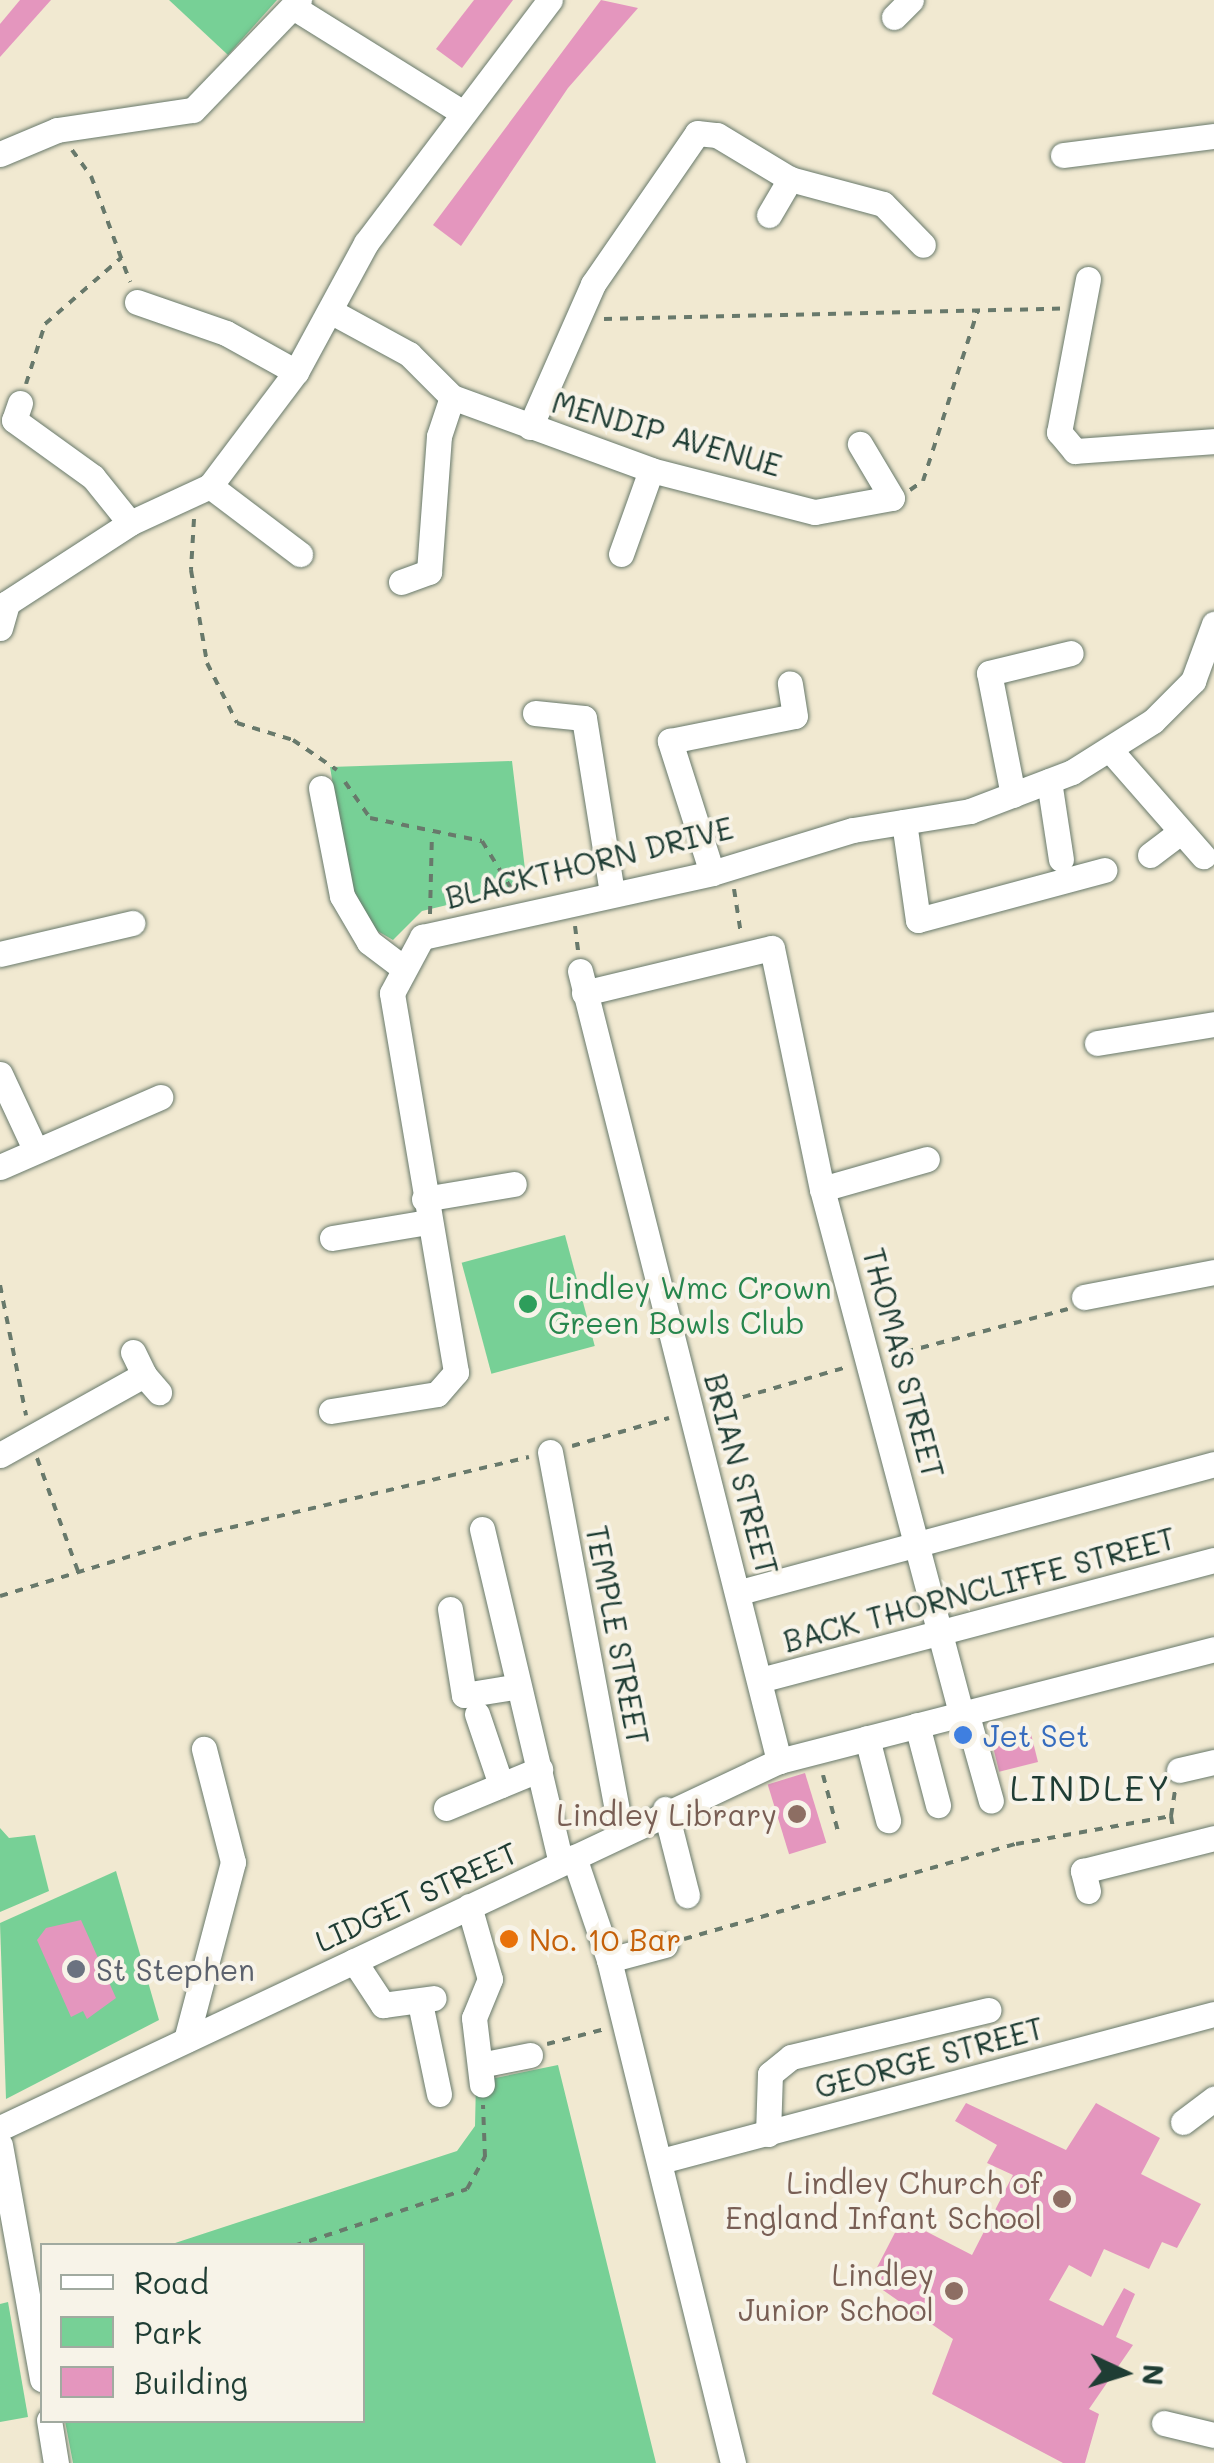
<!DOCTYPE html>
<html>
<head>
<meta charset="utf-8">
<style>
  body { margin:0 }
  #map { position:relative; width:1214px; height:2463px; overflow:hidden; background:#f1e9d1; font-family:Mali,sans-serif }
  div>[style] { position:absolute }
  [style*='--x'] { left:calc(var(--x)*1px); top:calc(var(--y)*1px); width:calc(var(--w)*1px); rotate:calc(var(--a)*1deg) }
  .green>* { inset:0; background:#77d096; transform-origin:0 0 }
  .building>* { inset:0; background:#e496be; transform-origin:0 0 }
  .path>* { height:4px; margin-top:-2px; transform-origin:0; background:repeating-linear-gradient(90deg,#68796b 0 8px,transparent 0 16px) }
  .roads { filter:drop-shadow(0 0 2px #68796b) drop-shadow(0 0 2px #68796b) }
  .minor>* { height:25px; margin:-12.5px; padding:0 12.5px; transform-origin:12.5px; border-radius:12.5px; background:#fff }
  .dots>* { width:28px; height:28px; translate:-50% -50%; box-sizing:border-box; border:5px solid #f7f3e8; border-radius:50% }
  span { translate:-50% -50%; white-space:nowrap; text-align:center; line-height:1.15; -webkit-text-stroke:8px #f7f3e8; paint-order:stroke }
  .street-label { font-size:30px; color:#1f3d34 }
  .leisure-label { font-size:30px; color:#27864d }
  .left { translate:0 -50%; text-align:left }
  .shop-label { font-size:30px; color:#366cbe }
  .education-label { font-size:30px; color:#785e54 }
  .right { translate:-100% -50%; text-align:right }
  .food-label { font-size:30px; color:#c56008 }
  .worship-label { font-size:30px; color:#5b616d }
  .quarter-label { font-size:35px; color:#1f3d34; letter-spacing:2.5px }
  .legend { position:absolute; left:40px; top:2243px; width:325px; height:180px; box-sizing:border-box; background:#f7f3e8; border:2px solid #a1aaa0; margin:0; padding:12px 18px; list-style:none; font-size:30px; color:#1f3d34 }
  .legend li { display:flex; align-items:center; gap:20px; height:50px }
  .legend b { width:50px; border:2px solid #a1aaa0 }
  .north { position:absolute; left:1074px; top:2323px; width:100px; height:100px; -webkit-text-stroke:8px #f7f3e8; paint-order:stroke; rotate:94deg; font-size:28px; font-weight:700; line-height:40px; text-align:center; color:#1f3d34 }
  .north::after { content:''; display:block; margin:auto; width:35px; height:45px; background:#1f3d34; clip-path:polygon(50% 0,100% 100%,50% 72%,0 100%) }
</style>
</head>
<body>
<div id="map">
  <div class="green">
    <i style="clip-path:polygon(169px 0,277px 0,228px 55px)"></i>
    <i style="clip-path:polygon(512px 761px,527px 886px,422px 911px,393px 940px,369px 926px,353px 905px,330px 767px)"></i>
    <i style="left:565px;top:1235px;width:115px;height:107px;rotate:75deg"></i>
    <i style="clip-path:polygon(0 1828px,9px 1838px,35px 1835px,49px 1891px,0 1912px)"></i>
    <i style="clip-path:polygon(116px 1871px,159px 2020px,6px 2099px,0 1923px)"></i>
    <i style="clip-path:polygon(558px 2065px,656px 2463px,73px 2463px,65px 2421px,362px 2420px,362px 2246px,169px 2245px,457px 2151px,475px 2126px,476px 2082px)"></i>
    <i style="clip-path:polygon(8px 2302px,28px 2417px,0 2422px,0 2304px)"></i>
  </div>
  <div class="building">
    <i style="clip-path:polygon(20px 0,51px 0,0 57px,0 24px)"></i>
    <i style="clip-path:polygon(474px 0,513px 0,462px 68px,436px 49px)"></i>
    <i style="clip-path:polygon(601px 0,638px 8px,568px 88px,461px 246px,433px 225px)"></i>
    <i style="left:1030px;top:1730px;width:33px;height:40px;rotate:76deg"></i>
    <i style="left:805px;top:1773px;width:73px;height:39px;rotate:73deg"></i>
    <i style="clip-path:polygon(81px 1920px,116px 1998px,87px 2019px,83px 2011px,71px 2017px,37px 1940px,46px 1928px)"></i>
    <i style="clip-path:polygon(966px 2103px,1066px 2150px,1096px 2103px,1160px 2138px,1141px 2174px,1201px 2204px,1177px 2248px,1162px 2242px,1149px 2269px,1104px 2249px,1091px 2277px,1069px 2265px,1049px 2300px,1103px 2326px,1124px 2288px,1135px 2294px,1116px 2337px,1133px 2345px,1089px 2409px,1099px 2414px,1085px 2463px,1063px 2463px,932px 2394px,953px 2339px,870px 2281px,902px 2219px,972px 2255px,1013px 2175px,987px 2163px,997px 2145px,955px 2121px)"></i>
  </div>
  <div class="path">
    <i style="--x:72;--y:150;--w:32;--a:54"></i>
    <i style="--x:91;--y:176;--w:113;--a:69.8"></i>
    <i style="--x:604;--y:319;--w:458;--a:-1.3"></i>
    <i style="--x:26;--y:384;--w:63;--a:-72.4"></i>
    <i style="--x:45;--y:324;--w:101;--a:-41"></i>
    <i style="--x:910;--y:490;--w:16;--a:-35"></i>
    <i style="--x:923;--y:481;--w:180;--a:-72.2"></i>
    <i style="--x:194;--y:519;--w:51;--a:93.4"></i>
    <i style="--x:191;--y:570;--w:94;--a:80.2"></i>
    <i style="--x:207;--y:663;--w:67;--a:63.4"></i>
    <i style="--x:237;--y:723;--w:59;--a:16.9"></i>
    <i style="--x:293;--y:740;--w:53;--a:34.3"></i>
    <i style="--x:345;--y:782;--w:44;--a:55.2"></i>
    <i style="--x:370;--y:818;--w:114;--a:11.6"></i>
    <i style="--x:482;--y:841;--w:61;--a:58.4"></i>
    <i style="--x:734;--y:889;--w:46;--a:81.2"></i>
    <i style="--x:430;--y:914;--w:80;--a:-88.6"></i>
    <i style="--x:575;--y:926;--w:25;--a:83"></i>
    <i style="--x:0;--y:1285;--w:133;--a:78.7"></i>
    <i style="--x:890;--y:1356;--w:184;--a:-14.8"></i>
    <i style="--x:712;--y:1406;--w:141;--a:-16.1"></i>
    <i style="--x:572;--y:1446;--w:101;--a:-16.1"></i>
    <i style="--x:37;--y:1458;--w:120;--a:70.1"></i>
    <i style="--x:0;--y:1596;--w:208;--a:-17"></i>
    <i style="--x:199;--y:1535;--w:339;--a:-13.3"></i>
    <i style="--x:823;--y:1775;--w:62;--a:75.1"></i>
    <i style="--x:1171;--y:1816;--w:25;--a:-81"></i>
    <i style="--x:684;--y:1939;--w:345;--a:-16"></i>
    <i style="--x:1016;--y:1844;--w:158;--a:-10.2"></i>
    <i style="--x:1171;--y:1816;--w:12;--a:81"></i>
    <i style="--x:547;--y:2044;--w:60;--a:-14.5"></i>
    <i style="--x:294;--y:2246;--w:182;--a:-18.2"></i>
    <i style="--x:467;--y:2189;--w:37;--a:-61"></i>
    <i style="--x:485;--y:2157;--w:52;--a:-92.2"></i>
  </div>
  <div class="roads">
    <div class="minor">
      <i style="--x:293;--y:7;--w:200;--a:31.9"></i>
      <i style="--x:894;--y:17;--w:24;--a:-45"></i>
      <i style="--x:0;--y:154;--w:62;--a:-22.8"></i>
      <i style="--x:57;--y:130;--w:137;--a:-8.4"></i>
      <i style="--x:193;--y:110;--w:153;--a:-46.1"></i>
      <i style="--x:1063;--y:155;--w:152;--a:-7.2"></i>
      <i style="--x:769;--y:215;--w:42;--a:-59.7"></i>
      <i style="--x:1088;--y:279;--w:156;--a:100.7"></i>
      <i style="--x:1059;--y:432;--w:25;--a:50"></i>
      <i style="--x:1075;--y:451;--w:139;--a:-4.1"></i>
      <i style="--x:137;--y:302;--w:94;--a:19.2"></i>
      <i style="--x:226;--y:333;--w:80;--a:29.1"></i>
      <i style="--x:332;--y:312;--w:88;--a:28.6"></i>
      <i style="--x:409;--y:354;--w:61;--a:45"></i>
      <i style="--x:452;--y:397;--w:212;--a:20.1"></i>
      <i style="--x:651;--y:470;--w:169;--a:14.4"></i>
      <i style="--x:815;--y:512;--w:78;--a:-10.3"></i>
      <i style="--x:892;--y:498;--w:63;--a:-120.7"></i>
      <i style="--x:20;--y:403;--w:18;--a:109"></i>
      <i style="--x:14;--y:420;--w:97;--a:35.8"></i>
      <i style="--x:93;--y:477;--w:59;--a:51.2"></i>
      <i style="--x:530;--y:427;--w:156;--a:-66.2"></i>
      <i style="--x:593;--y:284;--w:183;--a:-55.4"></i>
      <i style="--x:697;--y:133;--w:20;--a:6"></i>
      <i style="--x:717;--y:135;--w:85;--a:31.1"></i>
      <i style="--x:790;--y:179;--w:96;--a:15"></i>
      <i style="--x:883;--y:204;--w:57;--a:45.7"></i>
      <i style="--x:210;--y:486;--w:113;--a:37.1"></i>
      <i style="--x:621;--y:554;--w:89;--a:-70.3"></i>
      <i style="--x:401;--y:582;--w:30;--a:-20"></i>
      <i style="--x:429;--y:572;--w:136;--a:-85.8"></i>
      <i style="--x:439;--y:436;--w:41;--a:-71.6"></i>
      <i style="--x:0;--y:628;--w:26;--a:-74"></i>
      <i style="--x:7;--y:603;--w:147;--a:-33"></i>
      <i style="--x:130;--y:523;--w:88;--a:-24.8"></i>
      <i style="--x:210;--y:486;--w:143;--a:-53"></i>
      <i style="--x:296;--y:372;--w:147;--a:-61.5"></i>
      <i style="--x:366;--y:243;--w:305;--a:-52.9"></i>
      <i style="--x:535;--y:713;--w:49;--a:5.8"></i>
      <i style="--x:584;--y:718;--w:177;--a:80.9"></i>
      <i style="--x:1111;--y:751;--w:140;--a:48.8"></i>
      <i style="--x:1049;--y:781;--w:79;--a:81.3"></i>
      <i style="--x:321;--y:788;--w:110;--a:79"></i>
      <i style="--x:342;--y:896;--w:53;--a:59.6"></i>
      <i style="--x:369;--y:942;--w:41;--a:37.1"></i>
      <i style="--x:1013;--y:795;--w:124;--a:-101.1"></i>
      <i style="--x:989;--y:673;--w:84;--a:-13.7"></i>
      <i style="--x:904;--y:822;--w:99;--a:81.9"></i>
      <i style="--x:918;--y:920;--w:193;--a:-15"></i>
      <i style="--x:1150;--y:855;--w:36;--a:-37"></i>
      <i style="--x:712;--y:873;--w:139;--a:-107.7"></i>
      <i style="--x:670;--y:741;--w:127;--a:-11.3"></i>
      <i style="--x:795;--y:716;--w:33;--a:-99"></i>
      <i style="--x:0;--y:954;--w:136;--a:-13.2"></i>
      <i style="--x:580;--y:971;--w:815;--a:75.86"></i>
      <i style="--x:584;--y:993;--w:193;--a:-13.5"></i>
      <i style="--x:772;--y:948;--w:246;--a:78.3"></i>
      <i style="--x:822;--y:1189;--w:542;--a:75.14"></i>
      <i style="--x:1097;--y:1043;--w:119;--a:-9.2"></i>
      <i style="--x:0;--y:1074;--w:83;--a:65"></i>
      <i style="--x:0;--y:1167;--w:175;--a:-23.6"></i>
      <i style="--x:822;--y:1189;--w:109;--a:-15.9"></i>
      <i style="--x:424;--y:1199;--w:91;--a:-9.5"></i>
      <i style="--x:332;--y:1238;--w:97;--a:-9.5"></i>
      <i style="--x:1084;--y:1297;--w:132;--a:-10.9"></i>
      <i style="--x:133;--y:1352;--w:25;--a:64"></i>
      <i style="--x:331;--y:1411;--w:107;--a:-9.1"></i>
      <i style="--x:437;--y:1394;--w:29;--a:-49"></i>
      <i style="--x:456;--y:1372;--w:384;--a:-99.6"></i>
      <i style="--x:392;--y:993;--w:64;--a:-61.8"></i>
      <i style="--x:422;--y:937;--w:297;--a:-12.4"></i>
      <i style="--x:712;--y:873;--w:147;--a:-17"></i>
      <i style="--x:853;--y:830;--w:119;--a:-9.2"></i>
      <i style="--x:970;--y:811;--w:109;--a:-20.9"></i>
      <i style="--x:1072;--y:772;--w:96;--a:-32.2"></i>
      <i style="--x:1153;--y:721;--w:57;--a:-45"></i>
      <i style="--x:1193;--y:681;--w:61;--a:-69.8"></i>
      <i style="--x:550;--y:1452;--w:385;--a:79.4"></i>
      <i style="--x:0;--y:1455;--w:165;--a:-29.1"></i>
      <i style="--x:144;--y:1375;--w:23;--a:49"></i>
      <i style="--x:482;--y:1529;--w:343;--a:76.7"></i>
      <i style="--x:740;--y:1592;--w:491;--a:-15.1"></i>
      <i style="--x:450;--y:1609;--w:87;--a:80.8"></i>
      <i style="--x:464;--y:1695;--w:51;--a:-9.1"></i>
      <i style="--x:760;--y:1680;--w:470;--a:-14.8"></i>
      <i style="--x:966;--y:1712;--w:92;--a:74.3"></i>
      <i style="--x:477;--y:1714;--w:75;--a:71.3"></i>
      <i style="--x:917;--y:1725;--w:83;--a:75.3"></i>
      <i style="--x:867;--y:1738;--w:85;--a:75.6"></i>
      <i style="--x:1179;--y:1770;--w:36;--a:-13"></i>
      <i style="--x:446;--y:1808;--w:102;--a:-22.5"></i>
      <i style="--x:665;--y:1809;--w:89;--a:75.7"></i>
      <i style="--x:574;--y:1857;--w:109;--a:71.2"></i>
      <i style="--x:609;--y:1960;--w:518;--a:76.15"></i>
      <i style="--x:1088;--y:1891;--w:21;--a:-104"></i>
      <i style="--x:1083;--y:1871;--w:135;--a:-14.1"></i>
      <i style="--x:469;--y:1906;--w:76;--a:74"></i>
      <i style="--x:490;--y:1979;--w:42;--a:112.3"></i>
      <i style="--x:474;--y:2018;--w:67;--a:83.2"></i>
      <i style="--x:609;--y:1960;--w:58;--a:-15"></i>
      <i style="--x:354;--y:1961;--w:53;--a:56.6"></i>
      <i style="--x:383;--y:2005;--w:51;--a:-7.8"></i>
      <i style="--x:420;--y:2003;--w:93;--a:78.2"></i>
      <i style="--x:186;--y:2040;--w:184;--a:-75.2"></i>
      <i style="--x:233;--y:1862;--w:117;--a:-104.4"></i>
      <i style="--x:480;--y:2065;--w:51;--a:-11.3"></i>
      <i style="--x:1183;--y:2122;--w:39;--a:-37"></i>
      <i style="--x:0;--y:2128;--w:861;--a:-25.23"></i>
      <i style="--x:779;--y:1761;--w:449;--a:-14.4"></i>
      <i style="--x:768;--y:2134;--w:60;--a:-88.1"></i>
      <i style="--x:770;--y:2074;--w:27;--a:-39"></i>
      <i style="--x:791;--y:2057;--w:203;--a:-13.4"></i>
      <i style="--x:0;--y:2145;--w:238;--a:79.8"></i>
      <i style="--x:661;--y:2161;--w:572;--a:-14.89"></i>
      <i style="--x:49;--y:2420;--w:44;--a:80.8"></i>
      <i style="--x:1164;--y:2423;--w:51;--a:13.5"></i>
    </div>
  </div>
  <div class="dots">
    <i style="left:528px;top:1304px;background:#2e9e5b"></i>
    <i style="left:963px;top:1735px;background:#3f7fe0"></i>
    <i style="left:797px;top:1814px;background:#8d6e63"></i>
    <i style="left:509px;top:1939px;background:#e8710a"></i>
    <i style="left:76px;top:1969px;background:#6b7280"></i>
    <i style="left:1062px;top:2199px;background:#8d6e63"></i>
    <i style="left:954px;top:2291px;background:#8d6e63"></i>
  </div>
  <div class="street-label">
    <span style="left:667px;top:433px;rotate:16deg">MENDIP AVENUE</span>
    <span style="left:589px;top:862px;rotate:-14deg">BLACKTHORN DRIVE</span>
    <span style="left:904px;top:1363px;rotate:75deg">THOMAS STREET</span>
    <span style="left:742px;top:1474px;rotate:75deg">BRIAN STREET</span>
    <span style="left:979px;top:1589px;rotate:-15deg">BACK THORNCLIFFE STREET</span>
    <span style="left:618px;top:1635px;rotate:79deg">TEMPLE STREET</span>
    <span style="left:416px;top:1896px;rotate:-25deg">LIDGET STREET</span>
    <span style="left:929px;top:2057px;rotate:-15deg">GEORGE STREET</span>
  </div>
  <div class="leisure-label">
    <span class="left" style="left:548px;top:1304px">Lindley Wmc Crown<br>Green Bowls Club</span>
  </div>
  <div class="shop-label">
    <span class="left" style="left:983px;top:1735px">Jet Set</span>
  </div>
  <div class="education-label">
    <span class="right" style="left:777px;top:1814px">Lindley Library</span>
    <span class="right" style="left:1042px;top:2199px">Lindley Church of<br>England Infant School</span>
    <span class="right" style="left:934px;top:2291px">Lindley<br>Junior School</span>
  </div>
  <div class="food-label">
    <span class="left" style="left:529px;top:1939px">No. 10 Bar</span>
  </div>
  <div class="worship-label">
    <span class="left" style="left:96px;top:1969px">St Stephen</span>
  </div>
  <div class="quarter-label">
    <span style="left:1091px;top:1787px">LINDLEY</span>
  </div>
  <ul class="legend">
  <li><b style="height:12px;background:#fff"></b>Road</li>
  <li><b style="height:28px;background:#77d096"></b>Park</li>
  <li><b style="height:28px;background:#e496be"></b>Building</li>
  </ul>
  <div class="north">N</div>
</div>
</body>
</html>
